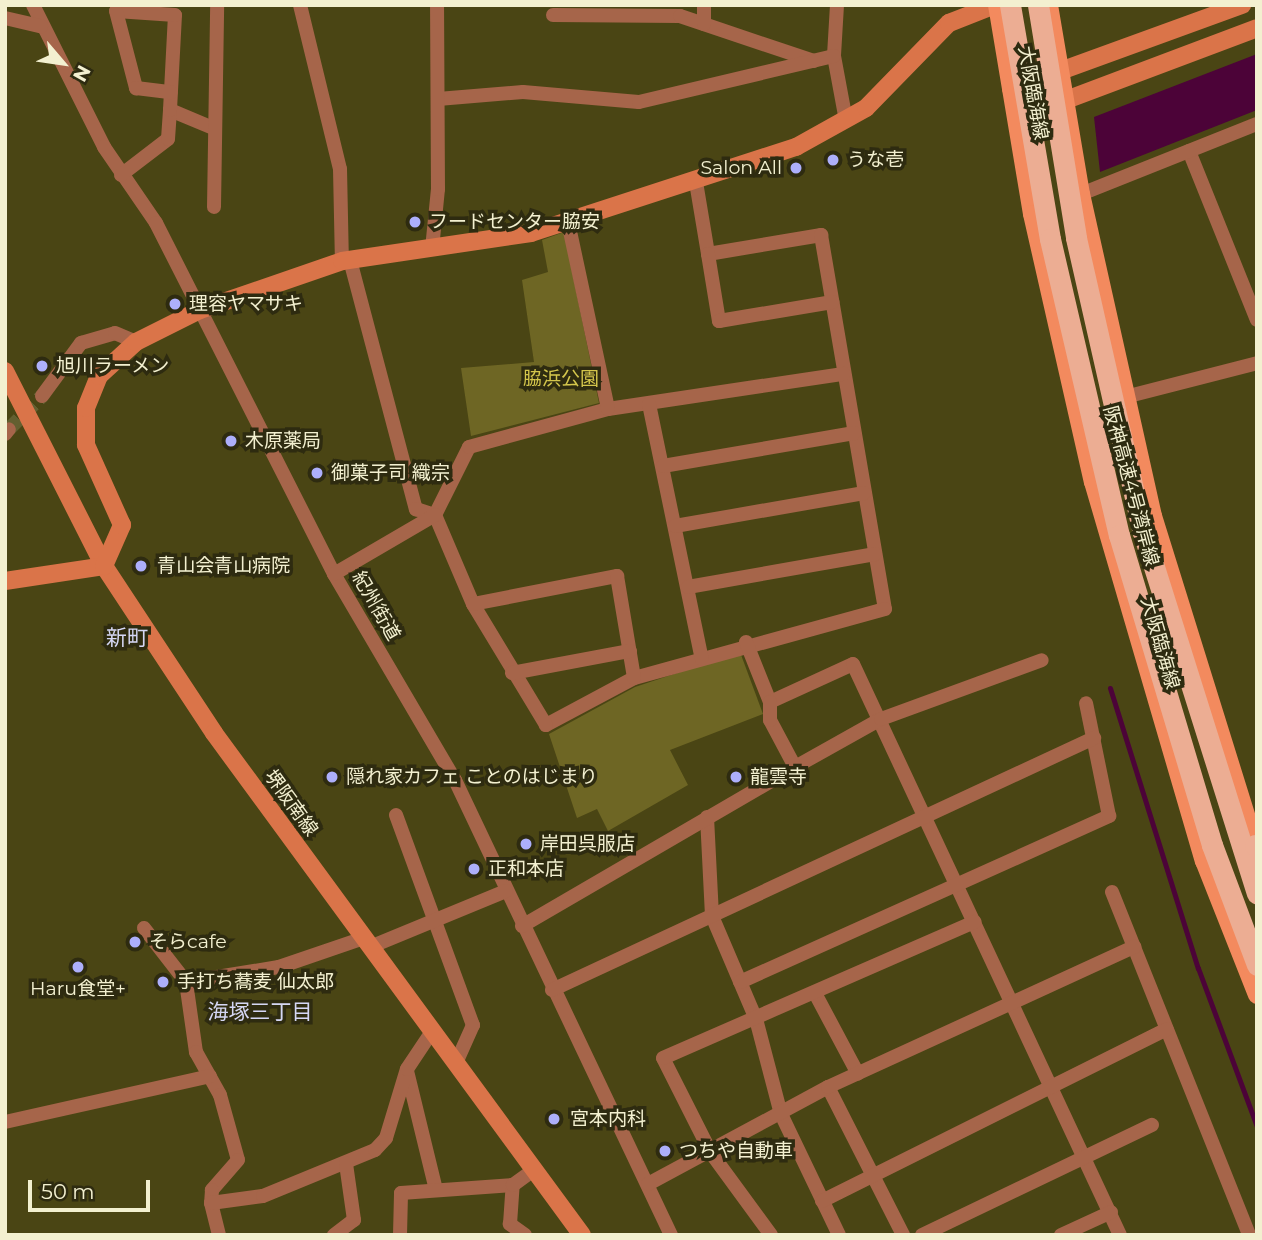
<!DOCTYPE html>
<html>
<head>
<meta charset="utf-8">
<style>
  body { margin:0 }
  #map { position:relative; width:1262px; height:1240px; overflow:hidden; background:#4a4514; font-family:Montserrat,"Noto Sans JP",sans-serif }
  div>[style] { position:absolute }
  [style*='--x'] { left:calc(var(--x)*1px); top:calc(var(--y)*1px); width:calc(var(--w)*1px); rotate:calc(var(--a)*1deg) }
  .green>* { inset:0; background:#6e6624 }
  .water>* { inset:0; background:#4c0338 }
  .stream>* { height:5px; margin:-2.5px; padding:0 2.5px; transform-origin:2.5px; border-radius:2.5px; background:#4c0338 }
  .street-tunnel>* { height:14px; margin-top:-7px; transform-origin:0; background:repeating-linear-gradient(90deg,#635f30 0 14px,transparent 0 21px) }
  .street>* { height:14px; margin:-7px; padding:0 7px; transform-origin:7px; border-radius:7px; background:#a6654a }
  .secondary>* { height:18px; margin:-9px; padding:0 9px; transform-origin:9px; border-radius:9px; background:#da7449 }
  .primary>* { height:18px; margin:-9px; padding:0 9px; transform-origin:9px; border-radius:9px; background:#f38a5e }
  .highway>* { height:21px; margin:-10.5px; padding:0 10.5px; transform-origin:10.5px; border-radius:10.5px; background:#ecad93 }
  .dots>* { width:19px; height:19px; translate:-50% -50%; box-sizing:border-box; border:4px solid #2e2b10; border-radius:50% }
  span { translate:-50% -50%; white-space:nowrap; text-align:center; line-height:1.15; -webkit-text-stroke:7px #2e2b10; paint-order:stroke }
  .street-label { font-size:19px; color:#f3f0d0 }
  .poi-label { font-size:19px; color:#f3f0d0 }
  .left { translate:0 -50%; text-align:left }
  .right { translate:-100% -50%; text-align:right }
  .park-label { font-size:19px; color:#d4c64c }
  .neighbourhood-label { font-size:21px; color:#d5d7f4 }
  .frame { position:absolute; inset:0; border:7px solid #f3f0d0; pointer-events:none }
  .north { position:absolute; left:28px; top:28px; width:70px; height:70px; -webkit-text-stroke:5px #2e2b10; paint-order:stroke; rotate:119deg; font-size:19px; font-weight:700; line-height:28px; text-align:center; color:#f3f0d0 }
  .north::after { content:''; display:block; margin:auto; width:24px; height:32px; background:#f3f0d0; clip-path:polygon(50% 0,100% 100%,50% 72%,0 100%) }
  .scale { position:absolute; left:28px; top:1180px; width:122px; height:32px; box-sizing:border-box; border:4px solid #f3f0d0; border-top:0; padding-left:9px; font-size:21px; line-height:24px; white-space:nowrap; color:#f3f0d0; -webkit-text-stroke:5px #2e2b10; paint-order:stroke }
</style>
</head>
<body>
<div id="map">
  <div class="green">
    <i style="clip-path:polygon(564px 232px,599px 403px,471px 436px,461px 368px,534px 362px,522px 280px,548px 272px,542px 240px)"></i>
    <i style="clip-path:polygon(740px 652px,763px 714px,670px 750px,688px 785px,608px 831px,597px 809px,577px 818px,549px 734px,635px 687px)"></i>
  </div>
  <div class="water">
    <i style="clip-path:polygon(1257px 54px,1257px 110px,1100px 172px,1094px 117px)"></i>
  </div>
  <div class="stream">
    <i style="--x:1110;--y:688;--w:294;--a:72.6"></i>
    <i style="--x:1198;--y:968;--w:170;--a:69.6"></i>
  </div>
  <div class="street-tunnel">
    <i style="--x:9;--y:429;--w:47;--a:-45"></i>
  </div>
  <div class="street">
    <i style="--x:33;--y:5;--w:159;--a:63.4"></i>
    <i style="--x:104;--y:147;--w:92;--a:55.6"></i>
    <i style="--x:156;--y:223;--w:394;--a:63.1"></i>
    <i style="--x:334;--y:574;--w:239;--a:59.6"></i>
    <i style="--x:455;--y:780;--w:504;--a:64.61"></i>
    <i style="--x:300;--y:5;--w:169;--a:76.3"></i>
    <i style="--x:340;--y:169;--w:92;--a:88.8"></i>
    <i style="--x:837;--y:5;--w:51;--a:93.4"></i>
    <i style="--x:834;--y:56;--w:66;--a:79.5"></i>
    <i style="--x:553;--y:15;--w:127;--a:0.5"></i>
    <i style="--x:680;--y:16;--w:141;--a:18.6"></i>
    <i style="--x:5;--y:18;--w:37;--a:13"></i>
    <i style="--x:704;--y:24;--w:19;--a:-90"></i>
    <i style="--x:438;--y:99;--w:85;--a:-4.7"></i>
    <i style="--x:523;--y:92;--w:116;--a:4.9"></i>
    <i style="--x:639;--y:102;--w:200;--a:-13.3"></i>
    <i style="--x:170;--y:110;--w:47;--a:22.7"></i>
    <i style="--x:1189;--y:151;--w:182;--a:68.1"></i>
    <i style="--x:121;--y:175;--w:59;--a:-37.5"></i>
    <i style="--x:168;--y:139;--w:29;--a:-86"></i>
    <i style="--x:170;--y:110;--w:95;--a:-87"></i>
    <i style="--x:175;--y:15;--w:59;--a:-176.1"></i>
    <i style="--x:116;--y:11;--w:80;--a:75.4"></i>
    <i style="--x:136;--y:88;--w:35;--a:7"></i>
    <i style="--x:696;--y:182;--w:73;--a:80.5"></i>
    <i style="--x:708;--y:254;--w:115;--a:-9.5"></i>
    <i style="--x:821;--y:235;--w:379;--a:80.3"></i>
    <i style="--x:885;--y:609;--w:260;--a:164.6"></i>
    <i style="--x:634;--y:678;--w:100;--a:151.9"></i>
    <i style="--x:546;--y:725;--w:141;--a:-121.1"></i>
    <i style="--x:473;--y:604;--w:97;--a:-113.1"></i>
    <i style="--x:435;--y:515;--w:76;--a:-63.4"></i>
    <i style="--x:469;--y:447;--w:144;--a:-15.3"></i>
    <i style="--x:608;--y:409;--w:238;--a:-8.5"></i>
    <i style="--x:1081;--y:194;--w:189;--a:-21.7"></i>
    <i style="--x:214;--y:207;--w:202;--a:-89.1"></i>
    <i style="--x:568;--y:222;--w:191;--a:77.9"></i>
    <i style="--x:432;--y:249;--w:60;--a:-84.3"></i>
    <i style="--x:438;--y:189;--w:184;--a:-90.3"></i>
    <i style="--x:708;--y:254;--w:68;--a:80.7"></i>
    <i style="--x:719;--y:321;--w:115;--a:-9.5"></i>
    <i style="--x:350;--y:260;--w:258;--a:75.2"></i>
    <i style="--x:416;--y:509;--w:20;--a:18"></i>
    <i style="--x:42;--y:396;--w:66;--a:-53.7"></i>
    <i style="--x:81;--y:343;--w:35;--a:-16"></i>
    <i style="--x:115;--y:333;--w:23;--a:23"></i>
    <i style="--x:1125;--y:397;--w:136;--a:-14.4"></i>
    <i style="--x:649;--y:404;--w:260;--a:78.3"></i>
    <i style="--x:5;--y:434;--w:6;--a:-51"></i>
    <i style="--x:663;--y:466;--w:194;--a:-9.8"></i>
    <i style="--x:675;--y:526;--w:192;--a:-9.9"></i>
    <i style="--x:334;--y:574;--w:117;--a:-30.3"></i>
    <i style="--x:688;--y:587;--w:190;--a:-10"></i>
    <i style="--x:473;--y:604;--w:147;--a:-11"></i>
    <i style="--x:617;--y:576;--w:103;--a:80.5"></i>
    <i style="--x:746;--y:642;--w:65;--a:68.2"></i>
    <i style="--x:770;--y:702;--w:91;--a:-24.6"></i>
    <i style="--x:853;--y:664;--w:630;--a:64.94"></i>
    <i style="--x:512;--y:673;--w:120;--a:-10.6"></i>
    <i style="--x:795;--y:767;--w:98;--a:-29.2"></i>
    <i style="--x:881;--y:719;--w:171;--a:-20.1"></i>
    <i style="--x:396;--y:815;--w:224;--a:69.9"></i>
    <i style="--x:473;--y:1025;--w:42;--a:114.1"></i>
    <i style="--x:707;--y:817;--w:99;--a:87.1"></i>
    <i style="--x:712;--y:916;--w:112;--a:66.9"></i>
    <i style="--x:756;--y:1019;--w:98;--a:75.3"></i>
    <i style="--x:781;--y:1114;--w:134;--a:64.4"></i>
    <i style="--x:1112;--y:892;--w:369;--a:68.2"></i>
    <i style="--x:522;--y:926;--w:316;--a:-30.2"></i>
    <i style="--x:795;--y:767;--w:53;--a:-118"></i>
    <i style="--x:770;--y:720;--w:18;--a:-90"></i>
    <i style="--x:144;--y:928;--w:68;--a:52.1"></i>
    <i style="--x:186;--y:982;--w:71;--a:81.9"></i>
    <i style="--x:196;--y:1052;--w:49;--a:60.8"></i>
    <i style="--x:220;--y:1095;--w:67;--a:74.5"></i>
    <i style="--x:238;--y:1160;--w:40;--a:131"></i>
    <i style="--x:212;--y:1190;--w:13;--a:94"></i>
    <i style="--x:370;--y:947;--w:147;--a:-22.4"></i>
    <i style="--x:186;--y:982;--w:94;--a:-9.2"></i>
    <i style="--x:279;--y:967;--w:90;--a:-18.8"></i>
    <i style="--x:740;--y:982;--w:405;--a:-24.2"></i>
    <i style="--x:1109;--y:816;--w:115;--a:-101.5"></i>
    <i style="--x:552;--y:990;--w:598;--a:-24.94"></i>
    <i style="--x:816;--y:995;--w:89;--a:62"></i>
    <i style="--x:407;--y:1071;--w:122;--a:76.3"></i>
    <i style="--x:828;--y:1087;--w:166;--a:63.1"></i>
    <i style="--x:5;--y:1122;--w:210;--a:-12.6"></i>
    <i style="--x:648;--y:1184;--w:204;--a:-28.3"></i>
    <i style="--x:828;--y:1087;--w:337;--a:-24.6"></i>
    <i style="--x:822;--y:1201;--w:385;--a:-26.5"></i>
    <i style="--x:219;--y:1235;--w:33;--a:-104"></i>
    <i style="--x:211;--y:1203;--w:52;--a:-7.7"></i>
    <i style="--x:263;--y:1196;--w:121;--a:-22.3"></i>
    <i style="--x:375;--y:1150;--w:16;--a:-47"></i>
    <i style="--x:386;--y:1138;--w:72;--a:-73.1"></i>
    <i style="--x:407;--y:1069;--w:47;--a:-56.3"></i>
    <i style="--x:334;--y:1235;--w:25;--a:-37"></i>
    <i style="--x:354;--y:1220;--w:57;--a:-98.1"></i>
    <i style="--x:400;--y:1235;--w:42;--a:-88.6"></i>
    <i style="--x:401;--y:1193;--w:112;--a:-4.1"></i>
    <i style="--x:525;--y:1235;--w:19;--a:-144"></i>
    <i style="--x:510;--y:1224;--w:39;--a:-86"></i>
    <i style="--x:513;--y:1185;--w:27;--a:-36"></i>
    <i style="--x:771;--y:1235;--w:102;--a:-126.2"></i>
    <i style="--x:711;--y:1153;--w:106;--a:-116.8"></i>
    <i style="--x:663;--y:1058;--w:340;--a:-23.6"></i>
    <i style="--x:922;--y:1235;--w:255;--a:-25.6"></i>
    <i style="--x:1061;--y:1235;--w:55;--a:-24.7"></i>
  </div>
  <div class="secondary">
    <i style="--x:1011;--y:89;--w:246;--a:-20"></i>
    <i style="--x:1018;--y:118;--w:255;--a:-20.6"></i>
    <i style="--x:5;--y:371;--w:219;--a:63.1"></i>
    <i style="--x:104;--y:566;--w:200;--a:56.6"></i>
    <i style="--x:214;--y:733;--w:622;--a:53.76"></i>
    <i style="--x:5;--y:581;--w:100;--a:-8.6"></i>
    <i style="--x:104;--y:566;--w:45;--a:-66.3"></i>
    <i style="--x:122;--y:525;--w:88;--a:-114.2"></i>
    <i style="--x:86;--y:445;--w:37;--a:-90"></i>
    <i style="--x:86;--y:408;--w:35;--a:-68"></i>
    <i style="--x:99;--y:376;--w:50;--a:-42.6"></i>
    <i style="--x:136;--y:342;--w:72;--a:-26.6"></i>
    <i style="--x:200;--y:310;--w:150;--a:-19"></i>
    <i style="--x:342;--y:261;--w:191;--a:-8.4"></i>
    <i style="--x:531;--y:233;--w:279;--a:-18"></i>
    <i style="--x:796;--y:147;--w:80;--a:-29.1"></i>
    <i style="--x:866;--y:108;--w:119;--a:-45.7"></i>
    <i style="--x:949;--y:23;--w:49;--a:-21.4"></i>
  </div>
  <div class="primary">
    <i style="--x:997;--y:5;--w:212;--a:80.5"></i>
    <i style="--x:1032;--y:214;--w:275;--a:77.2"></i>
    <i style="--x:1093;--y:482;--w:395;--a:73.7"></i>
    <i style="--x:1204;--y:861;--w:144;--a:68.4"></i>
    <i style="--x:1049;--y:5;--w:192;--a:80.4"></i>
    <i style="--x:1081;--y:194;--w:330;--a:77.4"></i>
    <i style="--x:1153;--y:516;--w:349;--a:72.7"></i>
  </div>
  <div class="highway">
    <i style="--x:1010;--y:5;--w:237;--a:80.3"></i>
    <i style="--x:1050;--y:239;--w:304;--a:76.9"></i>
    <i style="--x:1119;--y:535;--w:324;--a:73.3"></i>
    <i style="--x:1212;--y:845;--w:128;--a:69.4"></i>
    <i style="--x:1038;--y:5;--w:236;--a:80.7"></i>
    <i style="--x:1076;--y:238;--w:302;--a:77.2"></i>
    <i style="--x:1143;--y:532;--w:379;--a:72.5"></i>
    <i style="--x:1255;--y:845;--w:4;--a:56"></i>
  </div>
  <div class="dots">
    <i style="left:833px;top:160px;background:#adaffb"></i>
    <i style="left:796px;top:168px;background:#adaffb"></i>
    <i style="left:415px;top:222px;background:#adaffb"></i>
    <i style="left:175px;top:304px;background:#adaffb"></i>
    <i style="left:42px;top:366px;background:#adaffb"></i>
    <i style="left:231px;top:441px;background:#adaffb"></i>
    <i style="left:317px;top:473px;background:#adaffb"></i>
    <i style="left:141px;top:566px;background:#adaffb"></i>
    <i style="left:332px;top:777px;background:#adaffb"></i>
    <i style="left:736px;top:777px;background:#adaffb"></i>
    <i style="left:526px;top:844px;background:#adaffb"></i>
    <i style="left:474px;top:869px;background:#adaffb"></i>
    <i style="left:135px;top:942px;background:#adaffb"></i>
    <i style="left:78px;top:967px;background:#adaffb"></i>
    <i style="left:163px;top:982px;background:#adaffb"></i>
    <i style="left:554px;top:1119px;background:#adaffb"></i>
    <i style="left:665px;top:1151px;background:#adaffb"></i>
  </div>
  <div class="street-label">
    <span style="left:1033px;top:93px;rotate:80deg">大阪臨海線</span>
    <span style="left:1131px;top:486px;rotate:75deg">阪神高速4号湾岸線</span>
    <span style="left:376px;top:606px;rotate:60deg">紀州街道</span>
    <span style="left:1160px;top:643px;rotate:74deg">大阪臨海線</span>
    <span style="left:291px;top:803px;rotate:54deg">堺阪南線</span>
  </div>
  <div class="poi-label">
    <span class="left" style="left:847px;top:160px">うな壱</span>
    <span class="right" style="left:782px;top:168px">Salon All</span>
    <span class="left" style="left:429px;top:222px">フードセンター脇安</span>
    <span class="left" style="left:189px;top:304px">理容ヤマサキ</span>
    <span class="left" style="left:56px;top:366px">旭川ラーメン</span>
    <span class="left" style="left:245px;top:441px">木原薬局</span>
    <span class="left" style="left:331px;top:473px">御菓子司 織宗</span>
    <span class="left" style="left:157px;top:566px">青山会青山病院</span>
    <span class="left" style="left:346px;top:777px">隠れ家カフェ ことのはじまり</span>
    <span class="left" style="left:750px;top:777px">龍雲寺</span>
    <span class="left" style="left:540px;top:844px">岸田呉服店</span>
    <span class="left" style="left:488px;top:869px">正和本店</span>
    <span class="left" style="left:149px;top:942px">そらcafe</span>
    <span class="left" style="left:177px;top:982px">手打ち蕎麦 仙太郎</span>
    <span style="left:78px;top:989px">Haru食堂+</span>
    <span class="left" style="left:570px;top:1119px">宮本内科</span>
    <span class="left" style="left:679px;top:1151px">つちや自動車</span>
  </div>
  <div class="park-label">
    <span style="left:561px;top:379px">脇浜公園</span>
  </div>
  <div class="neighbourhood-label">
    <span style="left:127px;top:638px">新町</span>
    <span style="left:260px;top:1012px">海塚三丁目</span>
  </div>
  <div class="frame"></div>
  <div class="north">N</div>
  <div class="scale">50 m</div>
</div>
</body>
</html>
